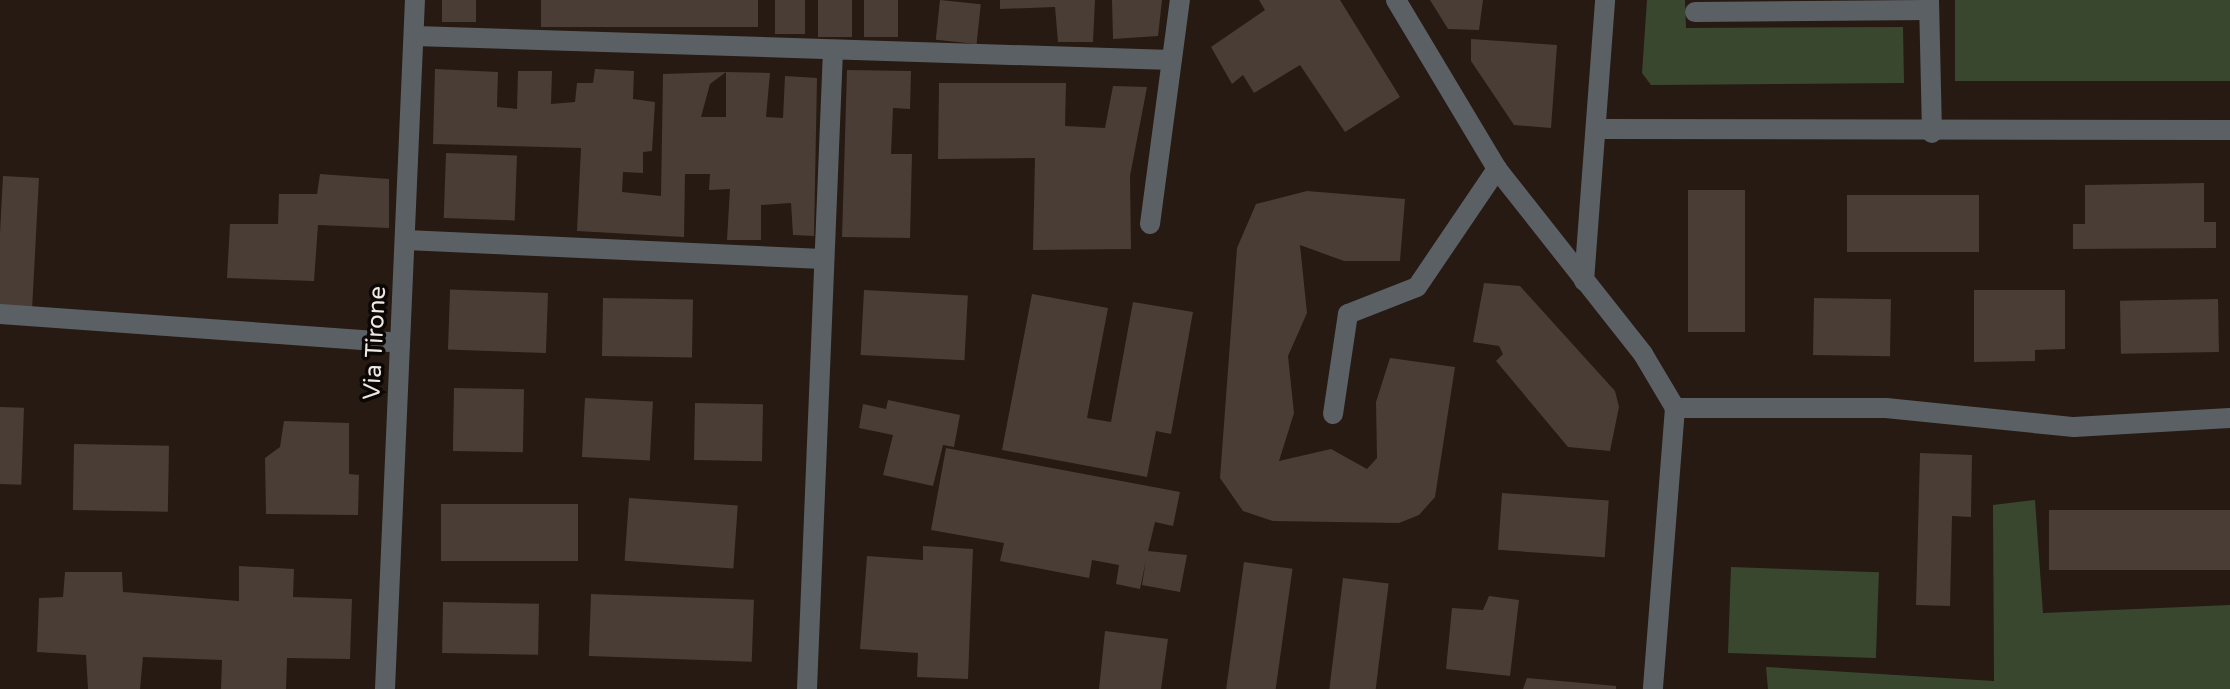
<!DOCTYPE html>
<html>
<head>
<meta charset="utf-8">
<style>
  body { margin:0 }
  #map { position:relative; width:2230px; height:689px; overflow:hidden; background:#261a13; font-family:"Varela Round",sans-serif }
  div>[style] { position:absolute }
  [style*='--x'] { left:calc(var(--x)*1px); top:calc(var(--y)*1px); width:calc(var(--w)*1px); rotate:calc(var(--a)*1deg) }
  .green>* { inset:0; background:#3a472f; transform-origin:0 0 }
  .building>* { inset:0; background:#4a3d35; transform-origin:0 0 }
  .minor>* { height:20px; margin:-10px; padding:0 10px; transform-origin:10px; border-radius:10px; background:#5b6065 }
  span { translate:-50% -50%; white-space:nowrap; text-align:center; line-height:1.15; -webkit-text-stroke:7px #0b0704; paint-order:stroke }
  .street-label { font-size:24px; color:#efe7e1 }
</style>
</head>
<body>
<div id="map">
  <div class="green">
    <i style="clip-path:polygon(1647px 0,1685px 0,1686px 28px,1903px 27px,1904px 83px,1651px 85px,1642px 73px)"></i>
    <i style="left:1955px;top:0;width:275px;height:81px"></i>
    <i style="clip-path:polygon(2035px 500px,2043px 613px,2230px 605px,2230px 689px,1768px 689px,1766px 667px,1994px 681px,1993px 505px)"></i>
    <i style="left:1731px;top:567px;width:148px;height:86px;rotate:2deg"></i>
  </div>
  <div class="building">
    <i style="left:442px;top:0;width:34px;height:22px"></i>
    <i style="left:541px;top:0;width:217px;height:27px"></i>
    <i style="left:775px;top:0;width:30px;height:34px"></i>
    <i style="left:818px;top:0;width:34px;height:37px"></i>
    <i style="left:864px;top:0;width:34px;height:37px"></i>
    <i style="left:940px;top:0;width:41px;height:40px;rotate:6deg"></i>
    <i style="clip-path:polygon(1000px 0,1095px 0,1093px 42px,1058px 42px,1055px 7px,1000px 9px)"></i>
    <i style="clip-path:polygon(1112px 0,1162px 0,1158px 36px,1113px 39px)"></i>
    <i style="clip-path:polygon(1259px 0,1340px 0,1400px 97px,1345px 132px,1300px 65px,1254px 93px,1243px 75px,1232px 84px,1211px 47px,1265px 10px)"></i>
    <i style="clip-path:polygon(1430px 0,1483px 0,1479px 30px,1448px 29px)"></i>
    <i style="clip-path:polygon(1471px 39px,1557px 45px,1551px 128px,1514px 125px,1471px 61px)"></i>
    <i style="clip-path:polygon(435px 69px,498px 72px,497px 107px,517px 109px,518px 71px,552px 71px,551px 104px,575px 102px,577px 83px,593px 83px,595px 69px,634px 71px,633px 99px,655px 102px,652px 151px,643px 152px,643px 173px,623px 172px,622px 192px,661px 196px,663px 74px,726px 72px,710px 84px,701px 117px,726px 117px,726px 72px,770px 73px,766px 117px,783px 118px,785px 76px,817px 78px,814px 236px,793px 235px,791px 203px,761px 205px,761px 240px,727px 240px,730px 189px,709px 190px,710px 174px,685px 174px,684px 237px,577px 231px,581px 148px,433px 144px)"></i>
    <i style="clip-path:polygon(847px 70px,911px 71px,910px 109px,893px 108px,891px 154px,912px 154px,910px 238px,842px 237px)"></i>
    <i style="clip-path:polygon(939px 83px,1066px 83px,1065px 126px,1105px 128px,1113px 86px,1147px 87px,1130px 176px,1131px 249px,1033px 250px,1035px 158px,938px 159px)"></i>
    <i style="left:446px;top:153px;width:71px;height:65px;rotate:2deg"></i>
    <i style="clip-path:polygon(320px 174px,389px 179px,389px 228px,318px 225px,314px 281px,227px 278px,230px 224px,278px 224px,279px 194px,317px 194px)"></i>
    <i style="left:3px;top:176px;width:36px;height:132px;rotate:3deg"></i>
    <i style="clip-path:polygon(2204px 183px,2204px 222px,2216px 222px,2216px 248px,2073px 249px,2073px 224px,2085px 224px,2085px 185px)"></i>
    <i style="left:1688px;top:190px;width:57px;height:142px"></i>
    <i style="clip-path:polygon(1307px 191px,1405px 199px,1400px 261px,1344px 261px,1300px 245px,1307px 313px,1288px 356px,1294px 413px,1279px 461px,1331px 449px,1367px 469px,1377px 458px,1376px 402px,1390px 358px,1455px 367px,1435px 497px,1419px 515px,1399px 523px,1273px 521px,1243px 511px,1220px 478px,1237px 248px,1256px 204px)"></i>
    <i style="left:1847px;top:195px;width:132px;height:57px"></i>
    <i style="clip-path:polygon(1484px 283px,1520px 286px,1615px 391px,1619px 407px,1610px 451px,1568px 447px,1496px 361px,1503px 354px,1499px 346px,1473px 342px)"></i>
    <i style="left:864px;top:290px;width:104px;height:65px;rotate:3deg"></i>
    <i style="clip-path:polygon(1974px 290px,2065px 290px,2065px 349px,2035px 350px,2035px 361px,1974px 362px)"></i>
    <i style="left:548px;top:293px;width:60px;height:98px;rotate:92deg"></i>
    <i style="clip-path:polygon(1032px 294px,1108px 308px,1087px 418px,1111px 422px,1133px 302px,1193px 312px,1171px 434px,1156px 431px,1147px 477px,1002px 450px)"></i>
    <i style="left:603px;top:298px;width:90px;height:58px;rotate:1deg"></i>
    <i style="left:1814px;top:298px;width:77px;height:57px;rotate:1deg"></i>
    <i style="left:2218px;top:299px;width:53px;height:98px;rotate:89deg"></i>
    <i style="left:454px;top:388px;width:70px;height:63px;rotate:1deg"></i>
    <i style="left:585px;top:398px;width:68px;height:59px;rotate:3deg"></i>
    <i style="clip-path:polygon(888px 400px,960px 415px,954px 447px,943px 445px,933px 486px,883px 475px,893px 435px,859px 428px,863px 404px,886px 409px)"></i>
    <i style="left:695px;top:403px;width:68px;height:57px;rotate:1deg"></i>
    <i style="left:0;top:407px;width:24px;height:77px;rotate:2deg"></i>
    <i style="clip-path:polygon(284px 421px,349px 423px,349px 474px,359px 475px,358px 515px,266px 514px,265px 458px,280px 447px)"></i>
    <i style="left:74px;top:444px;width:95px;height:66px;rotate:1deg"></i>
    <i style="clip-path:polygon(946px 448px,1180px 492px,1173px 526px,1155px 522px,1148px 551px,1187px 555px,1180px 592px,1142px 585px,1146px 560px,1140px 589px,1116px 584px,1119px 565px,1092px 560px,1089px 578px,1000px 561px,1004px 543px,931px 530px)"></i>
    <i style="clip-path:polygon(1920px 453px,1972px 455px,1971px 517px,1952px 516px,1950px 606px,1916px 605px)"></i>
    <i style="left:1502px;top:493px;width:107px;height:57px;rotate:4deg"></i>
    <i style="left:629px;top:498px;width:109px;height:63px;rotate:4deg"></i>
    <i style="left:441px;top:504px;width:137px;height:57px"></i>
    <i style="left:2230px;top:510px;width:60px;height:181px;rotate:90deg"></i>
    <i style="clip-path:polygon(923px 546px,973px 549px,968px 679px,917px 677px,918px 653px,860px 649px,867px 556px,923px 560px)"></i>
    <i style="left:1244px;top:562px;width:49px;height:128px;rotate:8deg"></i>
    <i style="clip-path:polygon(239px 566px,294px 569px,293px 597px,352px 599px,350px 659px,287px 658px,286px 689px,221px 689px,222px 660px,143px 657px,140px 689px,88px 689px,86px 655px,37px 652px,39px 598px,63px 597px,65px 572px,122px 572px,123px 592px,239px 601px)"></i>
    <i style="left:1343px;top:578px;width:46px;height:112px;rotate:7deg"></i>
    <i style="left:591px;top:594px;width:163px;height:62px;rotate:2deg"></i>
    <i style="clip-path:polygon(1489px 596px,1519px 600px,1510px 676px,1446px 669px,1452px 608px,1483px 610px)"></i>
    <i style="left:443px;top:602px;width:96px;height:51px;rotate:1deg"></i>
    <i style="clip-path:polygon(1105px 631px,1168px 639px,1161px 689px,1099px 689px)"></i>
    <i style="clip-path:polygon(1527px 678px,1616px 686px,1616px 689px,1523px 689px)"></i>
  </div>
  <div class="minor">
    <i style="--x:1396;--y:0;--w:197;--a:59.1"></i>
    <i style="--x:1497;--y:169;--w:236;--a:51.7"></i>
    <i style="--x:1643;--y:354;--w:63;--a:59.3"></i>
    <i style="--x:1675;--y:408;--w:282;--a:94.5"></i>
    <i style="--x:1929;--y:0;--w:133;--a:88.7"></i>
    <i style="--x:1695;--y:12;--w:234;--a:-0.5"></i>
    <i style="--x:415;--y:36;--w:757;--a:1.82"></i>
    <i style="--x:1596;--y:129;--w:634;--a:0.09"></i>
    <i style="--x:1150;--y:224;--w:226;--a:-82.4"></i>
    <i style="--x:406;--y:240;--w:417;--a:2.6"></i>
    <i style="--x:1584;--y:281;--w:282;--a:-85.7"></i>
    <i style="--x:0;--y:314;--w:401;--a:4.1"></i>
    <i style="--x:1675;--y:408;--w:211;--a:0"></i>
    <i style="--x:1886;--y:408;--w:189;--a:5.8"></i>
    <i style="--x:2074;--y:427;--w:156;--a:-3.3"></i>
    <i style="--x:1333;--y:414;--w:101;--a:-81.5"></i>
    <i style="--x:1348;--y:314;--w:74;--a:-21.4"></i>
    <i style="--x:1417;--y:287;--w:143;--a:-55.9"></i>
    <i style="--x:385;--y:689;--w:690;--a:-87.51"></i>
    <i style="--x:807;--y:689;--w:639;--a:-87.67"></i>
  </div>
  <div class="street-label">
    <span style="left:375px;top:343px;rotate:-87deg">Via Tirone</span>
  </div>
</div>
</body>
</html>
